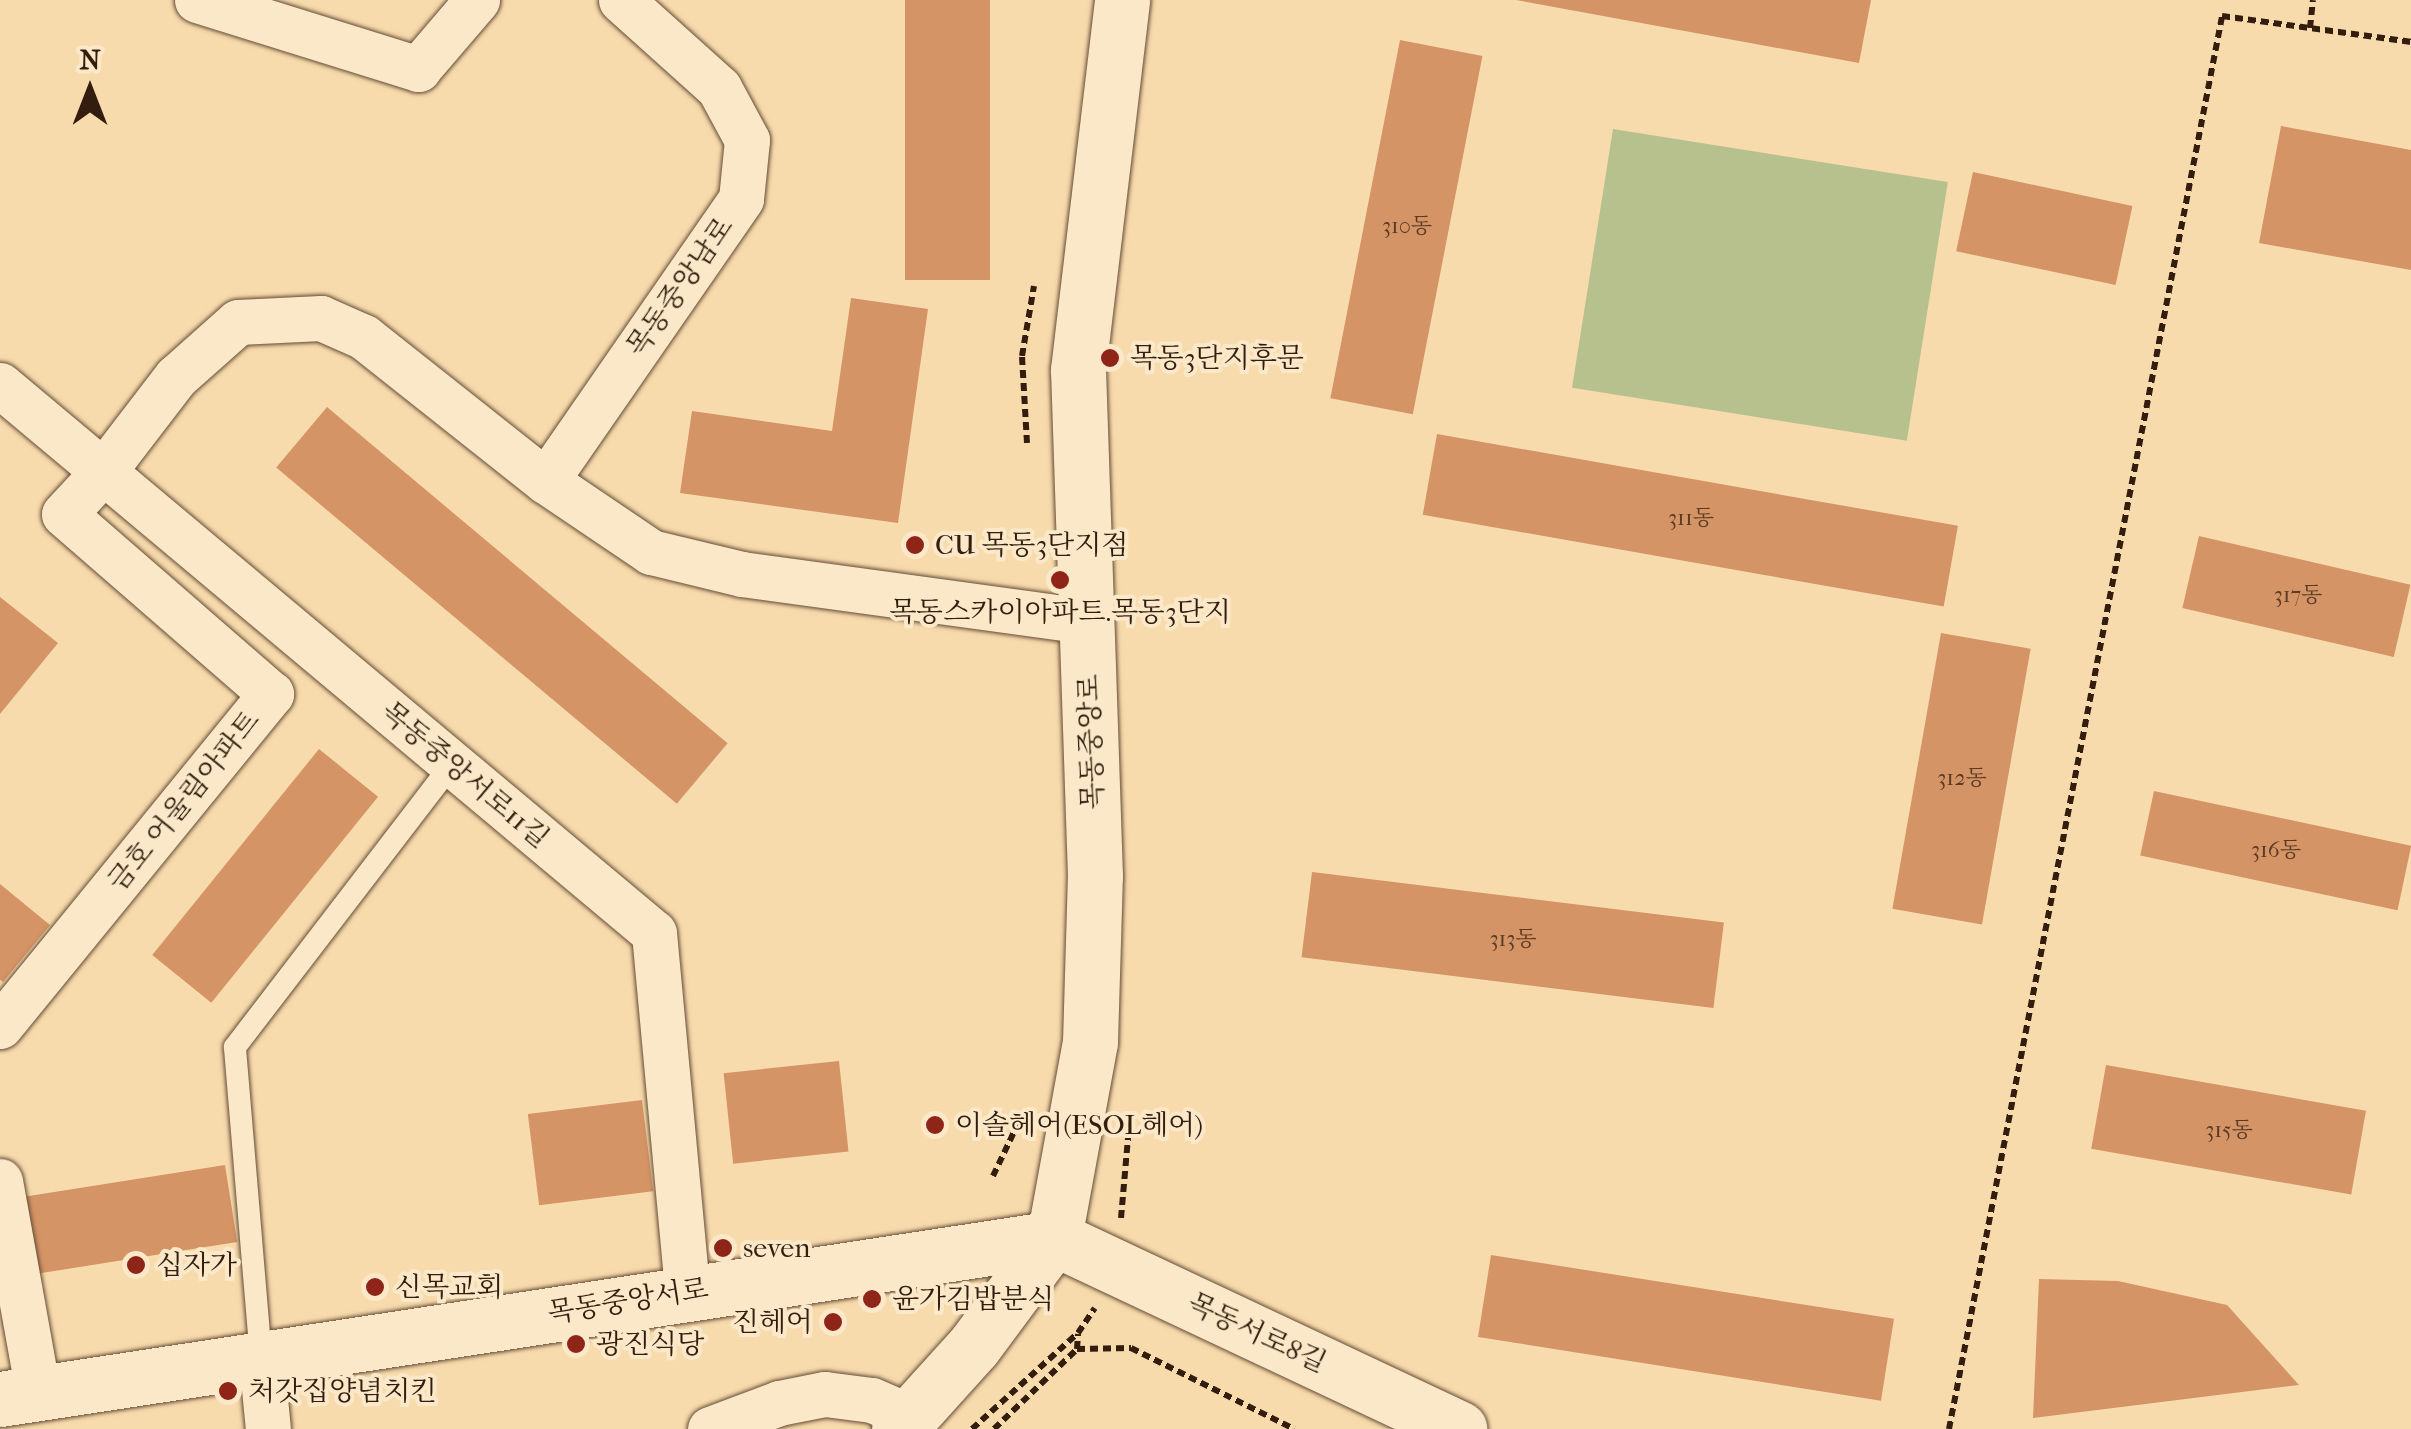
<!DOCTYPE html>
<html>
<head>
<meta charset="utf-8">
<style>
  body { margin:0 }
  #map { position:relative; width:2411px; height:1429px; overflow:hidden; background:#f8dbac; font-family:"IM FELL French Canon","Noto Serif KR",serif }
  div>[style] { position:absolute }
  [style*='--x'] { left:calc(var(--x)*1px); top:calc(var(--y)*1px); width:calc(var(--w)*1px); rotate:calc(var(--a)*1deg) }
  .green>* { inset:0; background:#b7c18e; transform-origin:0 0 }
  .building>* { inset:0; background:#d59466; transform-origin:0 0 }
  .path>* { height:6px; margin-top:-3px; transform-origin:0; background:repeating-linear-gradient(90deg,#321d0e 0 8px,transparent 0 13px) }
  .roads { filter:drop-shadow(0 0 2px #644c36) drop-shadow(0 0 2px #644c36) }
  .lane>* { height:22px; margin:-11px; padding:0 11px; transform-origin:11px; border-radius:11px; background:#fae8c9 }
  .street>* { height:45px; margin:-22.5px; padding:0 22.5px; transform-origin:22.5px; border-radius:22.5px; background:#fae8c9 }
  .secondary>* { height:55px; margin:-27.5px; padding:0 27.5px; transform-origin:27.5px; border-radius:27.5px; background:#fae8c9 }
  .dots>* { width:28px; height:28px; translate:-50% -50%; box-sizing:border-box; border:5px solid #fae8c9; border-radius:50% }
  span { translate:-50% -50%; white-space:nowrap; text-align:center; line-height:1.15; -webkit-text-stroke:8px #fae8c9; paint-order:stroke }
  .number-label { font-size:22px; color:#5b3b24 }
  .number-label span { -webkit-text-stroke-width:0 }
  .street-label { font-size:28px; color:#321d0e }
  .poi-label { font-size:28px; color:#321d0e }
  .left { translate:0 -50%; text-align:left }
  .right { translate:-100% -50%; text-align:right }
  .north { position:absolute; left:40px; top:40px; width:100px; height:100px; -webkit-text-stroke:8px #fae8c9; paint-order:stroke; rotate:0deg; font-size:28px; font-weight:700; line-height:40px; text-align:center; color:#321d0e }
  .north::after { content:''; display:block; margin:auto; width:35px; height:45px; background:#321d0e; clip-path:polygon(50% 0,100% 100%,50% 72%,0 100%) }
</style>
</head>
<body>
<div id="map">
  <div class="green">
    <i style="left:1613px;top:129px;width:339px;height:262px;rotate:9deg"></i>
  </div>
  <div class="building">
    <i style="left:905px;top:0;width:85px;height:280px"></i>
    <i style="clip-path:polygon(1516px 0,1871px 0,1859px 63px)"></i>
    <i style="left:1400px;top:40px;width:84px;height:365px;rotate:11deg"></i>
    <i style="clip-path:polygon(2281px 126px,2411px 150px,2411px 270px,2259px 243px)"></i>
    <i style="left:1973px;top:172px;width:163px;height:81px;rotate:12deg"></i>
    <i style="clip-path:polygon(851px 298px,928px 309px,898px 523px,680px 493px,692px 411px,832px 431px)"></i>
    <i style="left:327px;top:407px;width:523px;height:79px;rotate:40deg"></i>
    <i style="left:1437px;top:434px;width:529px;height:82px;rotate:10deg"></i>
    <i style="left:2199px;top:536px;width:217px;height:74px;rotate:13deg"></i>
    <i style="clip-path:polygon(0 597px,58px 643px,0 714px)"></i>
    <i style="left:1941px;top:633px;width:91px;height:280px;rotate:10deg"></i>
    <i style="left:319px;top:749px;width:76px;height:265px;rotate:39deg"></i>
    <i style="left:2154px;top:791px;width:263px;height:66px;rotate:12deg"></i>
    <i style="left:1312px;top:872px;width:415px;height:86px;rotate:7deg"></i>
    <i style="clip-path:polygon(0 884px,50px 925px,3px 982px,0 980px)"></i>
    <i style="left:839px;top:1061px;width:91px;height:116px;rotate:84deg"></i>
    <i style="left:2106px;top:1065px;width:264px;height:85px;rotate:10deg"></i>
    <i style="left:642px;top:1100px;width:92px;height:115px;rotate:83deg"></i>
    <i style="left:225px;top:1165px;width:78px;height:208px;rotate:81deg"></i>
    <i style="left:1491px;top:1255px;width:408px;height:83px;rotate:9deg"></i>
    <i style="clip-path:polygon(2039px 1279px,2118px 1281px,2227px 1305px,2299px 1385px,2033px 1418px)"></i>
  </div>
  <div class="path">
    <i style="--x:2310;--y:28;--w:28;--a:-84"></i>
    <i style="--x:1027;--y:443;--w:87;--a:-93.3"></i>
    <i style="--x:1022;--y:356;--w:71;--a:-80.3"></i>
    <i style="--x:993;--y:1176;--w:74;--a:-64.5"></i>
    <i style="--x:1121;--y:1218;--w:102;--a:-85"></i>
    <i style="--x:1077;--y:1349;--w:54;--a:-1.1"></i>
    <i style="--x:1131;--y:1348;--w:182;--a:26.4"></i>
    <i style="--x:972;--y:1429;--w:143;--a:-42.2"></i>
    <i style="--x:1078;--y:1333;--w:30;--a:-56"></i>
    <i style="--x:994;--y:1429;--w:115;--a:-43.9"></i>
    <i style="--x:1077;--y:1349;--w:15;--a:-86"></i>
    <i style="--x:1949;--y:1429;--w:1439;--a:-79.06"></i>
    <i style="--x:2222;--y:16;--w:191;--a:7.8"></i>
  </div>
  <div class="roads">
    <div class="lane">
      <i style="--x:261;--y:1358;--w:312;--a:-94.8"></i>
      <i style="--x:235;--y:1047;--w:357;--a:-52.5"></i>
    </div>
    <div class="street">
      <i style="--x:197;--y:0;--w:232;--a:17.3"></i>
      <i style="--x:418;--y:69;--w:91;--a:-49.5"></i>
      <i style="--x:621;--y:0;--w:132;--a:41.9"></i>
      <i style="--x:719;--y:88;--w:59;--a:61.7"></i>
      <i style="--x:747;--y:140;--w:59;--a:95.8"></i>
      <i style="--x:741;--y:199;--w:343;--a:124.7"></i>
      <i style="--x:546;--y:481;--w:127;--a:34.1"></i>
      <i style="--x:651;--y:552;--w:94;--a:13.6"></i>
      <i style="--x:742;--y:574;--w:348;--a:7.8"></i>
      <i style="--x:0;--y:385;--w:853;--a:39.96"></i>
      <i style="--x:654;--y:933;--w:361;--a:84.7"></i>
      <i style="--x:0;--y:1026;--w:429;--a:-50.8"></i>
      <i style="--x:271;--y:694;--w:274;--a:-139"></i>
      <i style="--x:64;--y:514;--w:57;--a:-47.1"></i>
      <i style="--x:103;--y:472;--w:120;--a:-52.5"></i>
      <i style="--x:176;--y:377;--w:83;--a:-41.6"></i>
      <i style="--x:238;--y:322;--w:83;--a:-2.8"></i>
      <i style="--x:321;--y:318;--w:47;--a:23.8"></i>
      <i style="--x:364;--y:337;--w:232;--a:38.4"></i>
      <i style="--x:0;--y:1181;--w:215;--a:79.8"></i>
      <i style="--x:261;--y:1358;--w:71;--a:84.4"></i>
      <i style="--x:710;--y:1429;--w:74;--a:-20.6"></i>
      <i style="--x:779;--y:1403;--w:47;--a:-11.1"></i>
      <i style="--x:825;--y:1394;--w:47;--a:7.3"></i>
      <i style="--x:872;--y:1400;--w:43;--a:23.6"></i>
    </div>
    <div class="secondary">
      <i style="--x:1054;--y:1238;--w:448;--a:25.2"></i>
      <i style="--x:0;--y:1399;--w:1066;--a:-8.68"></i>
      <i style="--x:899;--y:1429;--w:112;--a:-47.9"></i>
      <i style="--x:974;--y:1346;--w:134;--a:-53.5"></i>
      <i style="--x:1054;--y:1238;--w:199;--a:-79.6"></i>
      <i style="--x:1090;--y:1042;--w:166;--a:-88.3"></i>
      <i style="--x:1095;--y:876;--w:506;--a:-91.92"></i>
      <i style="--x:1078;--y:370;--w:373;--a:-83.2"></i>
    </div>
  </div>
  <div class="dots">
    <i style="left:1110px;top:358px;background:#8f2418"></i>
    <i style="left:915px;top:545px;background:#8f2418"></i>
    <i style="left:1060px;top:580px;background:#8f2418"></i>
    <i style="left:935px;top:1125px;background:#8f2418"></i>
    <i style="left:723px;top:1248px;background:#8f2418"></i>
    <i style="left:136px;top:1265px;background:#8f2418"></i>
    <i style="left:375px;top:1287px;background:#8f2418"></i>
    <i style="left:872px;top:1299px;background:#8f2418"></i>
    <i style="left:833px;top:1322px;background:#8f2418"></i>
    <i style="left:576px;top:1344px;background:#8f2418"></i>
    <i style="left:228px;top:1391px;background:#8f2418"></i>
  </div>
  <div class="number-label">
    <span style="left:1407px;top:227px">310동</span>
    <span style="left:1691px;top:519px">311동</span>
    <span style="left:2298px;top:596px">317동</span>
    <span style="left:1962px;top:779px">312동</span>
    <span style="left:2276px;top:851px">316동</span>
    <span style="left:1513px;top:940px">313동</span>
    <span style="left:2229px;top:1131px">315동</span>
  </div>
  <div class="street-label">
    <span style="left:680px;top:287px;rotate:-55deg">목동중앙남로</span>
    <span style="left:1091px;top:742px;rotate:-92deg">목동중앙로</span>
    <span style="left:465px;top:775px;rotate:40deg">목동중앙서로11길</span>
    <span style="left:184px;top:801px;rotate:-51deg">금호 어울림아파트</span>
    <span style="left:628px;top:1301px;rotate:-9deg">목동중앙서로</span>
    <span style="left:1257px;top:1333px;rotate:25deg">목동서로8길</span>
  </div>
  <div class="poi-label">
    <span class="left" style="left:1130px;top:358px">목동3단지후문</span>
    <span class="left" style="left:935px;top:545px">CU 목동3단지점</span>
    <span style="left:1060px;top:612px">목동스카이아파트.목동3단지</span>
    <span class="left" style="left:955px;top:1125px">이솔헤어(ESOL헤어)</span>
    <span class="left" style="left:743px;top:1248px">seven</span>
    <span class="left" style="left:156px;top:1265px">십자가</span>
    <span class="left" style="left:395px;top:1287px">신목교회</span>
    <span class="left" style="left:892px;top:1299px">윤가김밥분식</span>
    <span class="right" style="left:813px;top:1322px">진헤어</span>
    <span class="left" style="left:596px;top:1344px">광진식당</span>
    <span class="left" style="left:248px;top:1391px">처갓집양념치킨</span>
  </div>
  <div class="north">N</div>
</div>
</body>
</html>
